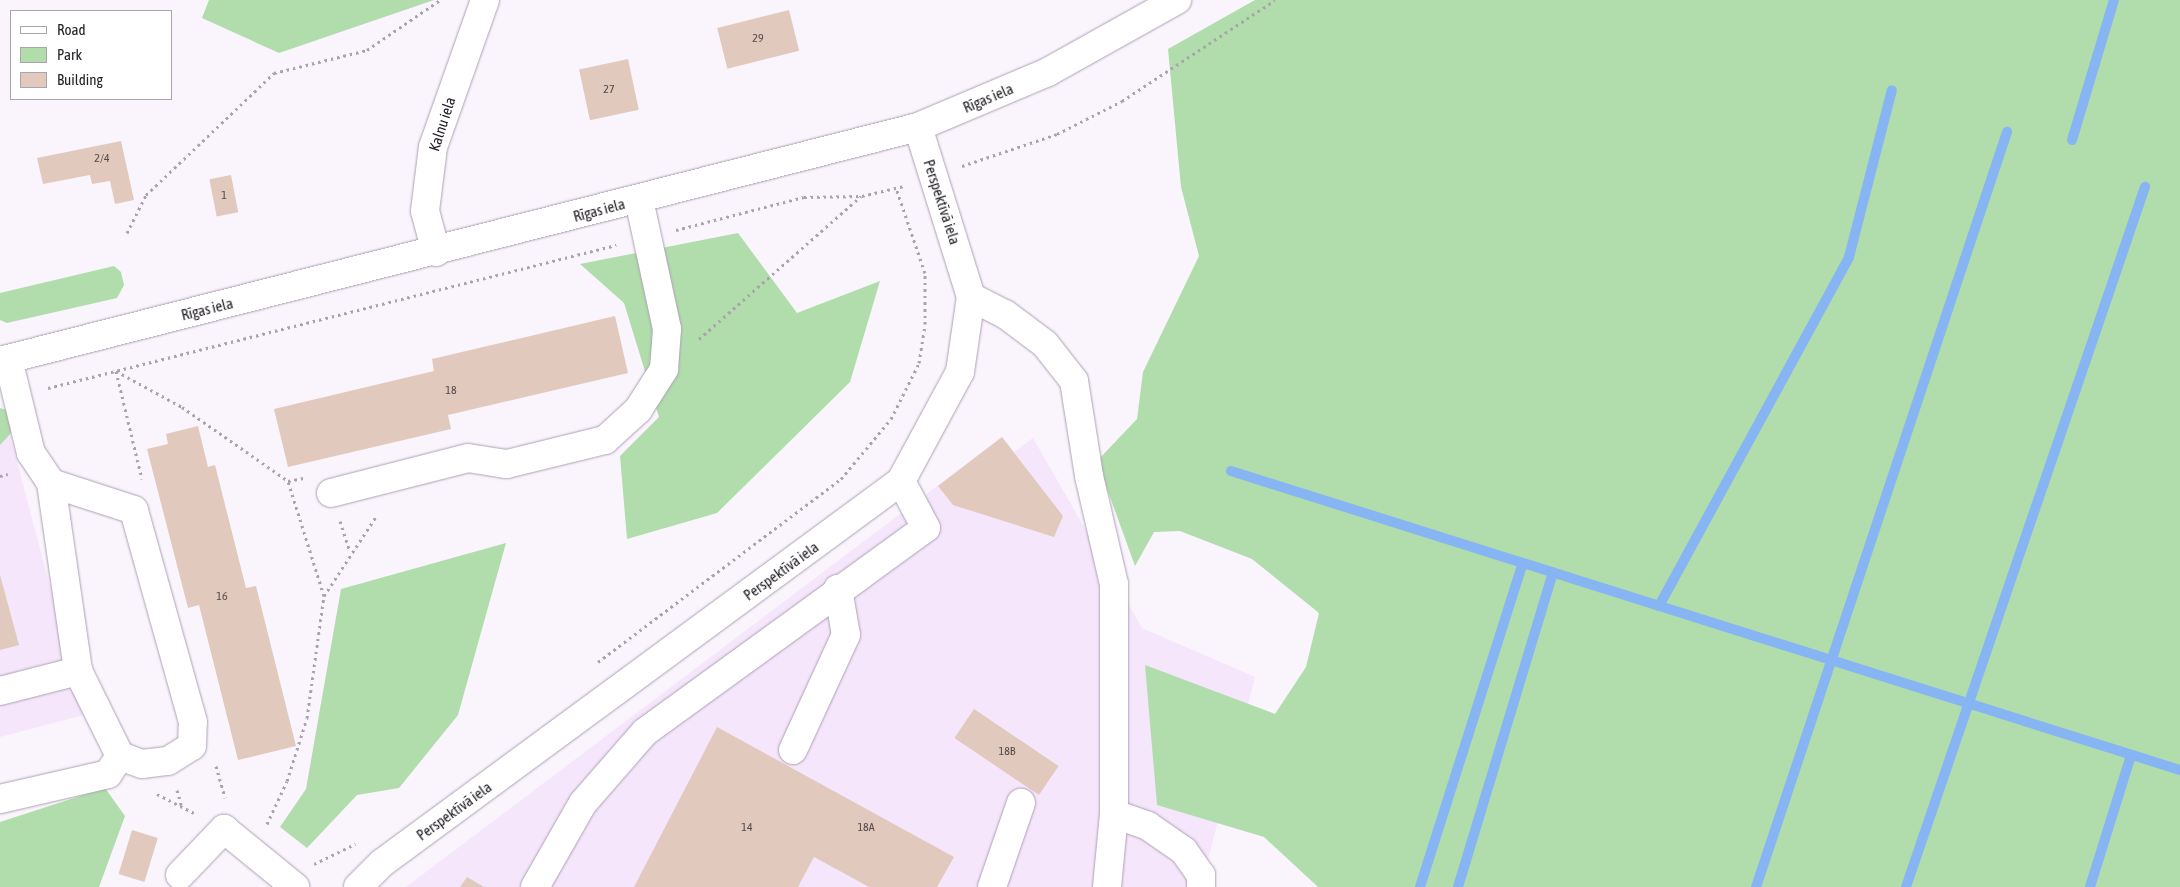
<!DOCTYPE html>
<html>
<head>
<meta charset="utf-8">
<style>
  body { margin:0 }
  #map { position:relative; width:2180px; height:887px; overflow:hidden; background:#faf4fd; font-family:"Asap Condensed",sans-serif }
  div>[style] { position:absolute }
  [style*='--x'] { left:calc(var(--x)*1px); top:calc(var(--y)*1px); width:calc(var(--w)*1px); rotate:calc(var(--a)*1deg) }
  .built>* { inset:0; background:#f5e6fc }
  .green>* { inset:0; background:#b0ddab }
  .stream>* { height:10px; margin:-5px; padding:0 5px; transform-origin:5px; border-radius:5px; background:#87b4f3 }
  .building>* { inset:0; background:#e2c9bd; transform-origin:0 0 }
  .path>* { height:3px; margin-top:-1.5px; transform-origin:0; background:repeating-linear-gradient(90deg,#a9a3ab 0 2.5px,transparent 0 6.5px) }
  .roads { filter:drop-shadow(0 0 1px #ada0b3) drop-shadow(0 0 1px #ada0b3) }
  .minor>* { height:28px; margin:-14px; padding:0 14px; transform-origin:14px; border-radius:14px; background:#fff }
  .major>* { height:28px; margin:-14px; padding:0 14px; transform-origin:14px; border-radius:14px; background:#fff }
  span { translate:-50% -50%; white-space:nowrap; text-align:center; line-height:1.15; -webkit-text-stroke:4px #fff; paint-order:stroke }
  .number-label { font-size:12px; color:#544a4c }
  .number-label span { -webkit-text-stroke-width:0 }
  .street-label { font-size:15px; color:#252027 }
  .legend { position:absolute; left:10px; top:10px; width:162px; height:90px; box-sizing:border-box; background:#fff; border:1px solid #a8a6a9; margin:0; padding:6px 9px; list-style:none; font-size:15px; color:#252027 }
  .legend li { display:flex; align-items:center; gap:10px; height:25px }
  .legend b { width:25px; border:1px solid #a8a6a9 }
</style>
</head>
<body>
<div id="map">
  <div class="built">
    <i style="clip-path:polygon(7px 424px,84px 715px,0 737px,0 425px)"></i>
    <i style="clip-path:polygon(1002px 437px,1014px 452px,1033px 438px,1142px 628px,1255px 677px,1201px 887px,406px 887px)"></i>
  </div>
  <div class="green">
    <i style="clip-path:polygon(209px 0,434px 0,279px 53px,202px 18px)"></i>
    <i style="clip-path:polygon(1255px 0,2180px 0,2180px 887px,1318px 887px,1264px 837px,1157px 805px,1145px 665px,1275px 714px,1306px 667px,1319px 613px,1252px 559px,1180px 531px,1154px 532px,1135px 566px,1097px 461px,1137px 419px,1143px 372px,1199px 256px,1181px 187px,1168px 49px)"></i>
    <i style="clip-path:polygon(738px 233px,797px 313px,880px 281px,850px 382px,717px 513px,627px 539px,620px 456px,659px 417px,624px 303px,580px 264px)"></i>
    <i style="clip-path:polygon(114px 266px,121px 272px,124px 285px,117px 298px,7px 323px,0 320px,0 293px)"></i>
    <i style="clip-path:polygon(0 408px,10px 411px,14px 430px,0 445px)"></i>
    <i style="clip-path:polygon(506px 543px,458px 715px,399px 788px,357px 795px,307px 848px,280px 827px,306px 789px,341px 589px)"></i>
    <i style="clip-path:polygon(105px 788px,125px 816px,99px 887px,0 887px,0 822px)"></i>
  </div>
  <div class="stream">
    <i style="--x:2072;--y:140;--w:146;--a:-73.3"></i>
    <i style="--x:1231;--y:471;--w:995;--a:17.49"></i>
    <i style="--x:1659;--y:606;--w:397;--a:-61.4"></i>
    <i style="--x:1849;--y:257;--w:172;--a:-75.6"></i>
    <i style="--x:1420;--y:887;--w:340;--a:-72.4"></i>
    <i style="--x:1458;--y:887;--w:329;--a:-73.2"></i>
    <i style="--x:1756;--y:887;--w:796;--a:-71.61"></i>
    <i style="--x:1906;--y:887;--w:740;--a:-71.15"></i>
    <i style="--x:2090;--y:887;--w:138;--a:-72.7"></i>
  </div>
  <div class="building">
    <i style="left:789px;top:10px;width:42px;height:74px;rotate:76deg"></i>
    <i style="left:628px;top:59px;width:52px;height:50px;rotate:78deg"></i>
    <i style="clip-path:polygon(121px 141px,134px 200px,115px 204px,110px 181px,92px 184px,90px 175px,43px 184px,37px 158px)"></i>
    <i style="left:231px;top:175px;width:38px;height:22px;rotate:79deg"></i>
    <i style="clip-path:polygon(615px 316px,628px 373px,448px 415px,451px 429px,288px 467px,274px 409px,434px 371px,432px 359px)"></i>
    <i style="clip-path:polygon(198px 426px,208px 467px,215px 465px,246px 588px,256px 586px,296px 746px,238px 760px,199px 605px,188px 608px,147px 449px,168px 444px,166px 434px)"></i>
    <i style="clip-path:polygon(1002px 437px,1063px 516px,1054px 537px,953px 505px,938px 486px)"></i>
    <i style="clip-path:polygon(0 575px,19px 645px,0 650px)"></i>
    <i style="left:974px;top:709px;width:102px;height:35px;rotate:34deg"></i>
    <i style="clip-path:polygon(717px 727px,954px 857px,937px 887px,869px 887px,814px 857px,798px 887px,634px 887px)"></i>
    <i style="left:132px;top:830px;width:27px;height:46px;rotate:17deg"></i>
    <i style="clip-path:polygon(467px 877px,484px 887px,460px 887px)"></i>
  </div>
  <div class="path">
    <i style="--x:962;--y:166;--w:100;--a:-18.6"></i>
    <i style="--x:1057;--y:134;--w:73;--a:-26.9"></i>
    <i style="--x:1122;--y:101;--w:183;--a:-33.4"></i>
    <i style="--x:676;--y:230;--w:132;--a:-14.5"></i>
    <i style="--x:804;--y:197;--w:58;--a:-1"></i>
    <i style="--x:862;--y:196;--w:43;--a:-13.4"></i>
    <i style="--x:127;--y:233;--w:42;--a:-63.4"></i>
    <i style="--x:146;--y:195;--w:177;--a:-43.6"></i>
    <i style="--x:274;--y:73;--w:96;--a:-13.9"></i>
    <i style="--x:367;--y:50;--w:88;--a:-34.4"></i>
    <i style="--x:699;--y:339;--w:216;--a:-41.4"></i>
    <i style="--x:116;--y:371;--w:75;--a:28.6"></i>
    <i style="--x:182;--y:407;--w:129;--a:34.9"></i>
    <i style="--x:288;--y:481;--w:16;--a:-11"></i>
    <i style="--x:116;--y:371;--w:111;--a:76.5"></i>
    <i style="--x:48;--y:388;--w:586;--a:-14.13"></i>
    <i style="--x:0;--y:476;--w:8;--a:-14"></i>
    <i style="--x:340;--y:521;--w:32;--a:72"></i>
    <i style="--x:324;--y:596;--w:97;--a:-56.8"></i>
    <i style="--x:598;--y:662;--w:304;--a:-37"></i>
    <i style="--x:841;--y:479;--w:78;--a:-50.2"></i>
    <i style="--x:891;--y:419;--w:63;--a:-63.4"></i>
    <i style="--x:919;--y:363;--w:39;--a:-81"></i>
    <i style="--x:925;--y:324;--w:51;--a:-90"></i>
    <i style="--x:925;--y:273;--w:90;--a:-108.8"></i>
    <i style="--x:216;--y:766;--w:33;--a:74"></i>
    <i style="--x:177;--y:790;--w:18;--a:74"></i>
    <i style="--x:157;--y:794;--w:44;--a:27.1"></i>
    <i style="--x:267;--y:824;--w:47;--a:-65.1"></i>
    <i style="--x:287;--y:781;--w:66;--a:-72.4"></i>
    <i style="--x:307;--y:718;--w:123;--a:-82.1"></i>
    <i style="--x:324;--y:596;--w:121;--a:-107.4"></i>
    <i style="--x:314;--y:864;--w:46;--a:-26"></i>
  </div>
  <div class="roads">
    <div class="minor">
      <i style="--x:436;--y:252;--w:42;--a:-105"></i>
      <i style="--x:425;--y:211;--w:64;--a:-82.9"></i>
      <i style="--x:433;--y:147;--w:156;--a:-70.5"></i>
      <i style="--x:971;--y:297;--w:38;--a:27"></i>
      <i style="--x:1005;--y:314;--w:50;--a:36.9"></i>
      <i style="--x:1045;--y:344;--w:47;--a:51.9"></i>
      <i style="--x:1074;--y:381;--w:96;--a:81"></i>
      <i style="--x:1089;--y:476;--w:111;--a:77"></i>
      <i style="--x:1114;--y:584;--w:230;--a:90"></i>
      <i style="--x:1114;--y:814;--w:73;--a:95.5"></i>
      <i style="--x:8;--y:359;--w:97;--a:76.3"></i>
      <i style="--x:31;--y:453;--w:36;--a:56"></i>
      <i style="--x:51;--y:483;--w:190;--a:81.8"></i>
      <i style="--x:78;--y:671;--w:95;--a:63.7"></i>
      <i style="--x:120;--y:756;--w:23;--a:20"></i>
      <i style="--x:142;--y:764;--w:26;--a:-7"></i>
      <i style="--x:168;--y:761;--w:28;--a:-32"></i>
      <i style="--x:192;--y:746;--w:24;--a:-88"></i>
      <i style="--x:193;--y:722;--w:220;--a:-105.6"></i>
      <i style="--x:134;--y:510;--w:87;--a:-162"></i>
      <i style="--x:331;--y:493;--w:141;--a:-14.3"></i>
      <i style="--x:468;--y:458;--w:39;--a:9"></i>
      <i style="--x:507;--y:464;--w:101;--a:-13.8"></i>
      <i style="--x:605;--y:440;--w:45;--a:-42.3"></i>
      <i style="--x:638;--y:410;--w:49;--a:-57.6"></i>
      <i style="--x:664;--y:369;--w:40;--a:-85.7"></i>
      <i style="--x:667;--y:329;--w:132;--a:-102.2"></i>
      <i style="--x:0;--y:691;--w:81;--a:-14.4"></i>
      <i style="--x:793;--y:750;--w:127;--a:-65.3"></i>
      <i style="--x:846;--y:635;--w:47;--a:-99.9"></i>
      <i style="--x:0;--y:799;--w:111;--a:-13"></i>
      <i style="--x:108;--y:774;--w:22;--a:-56"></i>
      <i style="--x:1114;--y:814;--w:36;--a:19"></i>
      <i style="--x:1148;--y:826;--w:44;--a:34.8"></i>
      <i style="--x:1184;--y:851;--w:29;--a:55"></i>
      <i style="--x:1201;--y:875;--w:12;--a:90"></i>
      <i style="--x:180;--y:875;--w:64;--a:-46.3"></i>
      <i style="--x:224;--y:829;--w:92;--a:39.2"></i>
      <i style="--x:358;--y:887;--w:34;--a:-45"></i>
      <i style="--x:382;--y:863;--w:644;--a:-36.35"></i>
      <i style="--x:901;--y:481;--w:124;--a:-61.6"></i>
      <i style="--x:960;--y:372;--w:76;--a:-81.7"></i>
      <i style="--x:971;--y:297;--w:178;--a:-107.3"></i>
      <i style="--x:535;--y:887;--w:97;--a:-60.3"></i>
      <i style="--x:583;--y:803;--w:94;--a:-48.9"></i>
      <i style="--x:645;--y:732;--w:347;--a:-36"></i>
      <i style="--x:926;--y:528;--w:53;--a:-118"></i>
      <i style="--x:992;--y:887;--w:89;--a:-71"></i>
    </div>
    <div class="major">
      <i style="--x:0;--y:361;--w:947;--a:-14.3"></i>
      <i style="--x:918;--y:127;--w:141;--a:-22.9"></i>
      <i style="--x:1048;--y:72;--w:148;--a:-29.2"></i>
    </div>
  </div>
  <div class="number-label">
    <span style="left:758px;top:39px">29</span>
    <span style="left:609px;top:90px">27</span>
    <span style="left:102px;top:159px">2/4</span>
    <span style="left:224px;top:196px">1</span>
    <span style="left:451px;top:391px">18</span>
    <span style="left:222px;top:597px">16</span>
    <span style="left:1007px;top:752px">18B</span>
    <span style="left:747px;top:828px">14</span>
    <span style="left:866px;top:828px">18A</span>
  </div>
  <div class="street-label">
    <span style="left:988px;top:98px;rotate:-23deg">Rīgas iela</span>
    <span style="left:442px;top:124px;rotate:-72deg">Kalnu iela</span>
    <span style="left:942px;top:202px;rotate:72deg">Perspektīvā iela</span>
    <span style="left:599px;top:210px;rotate:-15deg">Rīgas iela</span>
    <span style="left:207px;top:309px;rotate:-14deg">Rīgas iela</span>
    <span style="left:781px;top:571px;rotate:-36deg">Perspektīvā iela</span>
    <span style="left:454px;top:811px;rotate:-36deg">Perspektīvā iela</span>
  </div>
  <ul class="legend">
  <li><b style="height:6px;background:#fff"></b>Road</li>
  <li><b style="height:14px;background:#b0ddab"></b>Park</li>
  <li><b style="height:14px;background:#e2c9bd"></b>Building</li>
  </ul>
</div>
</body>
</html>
